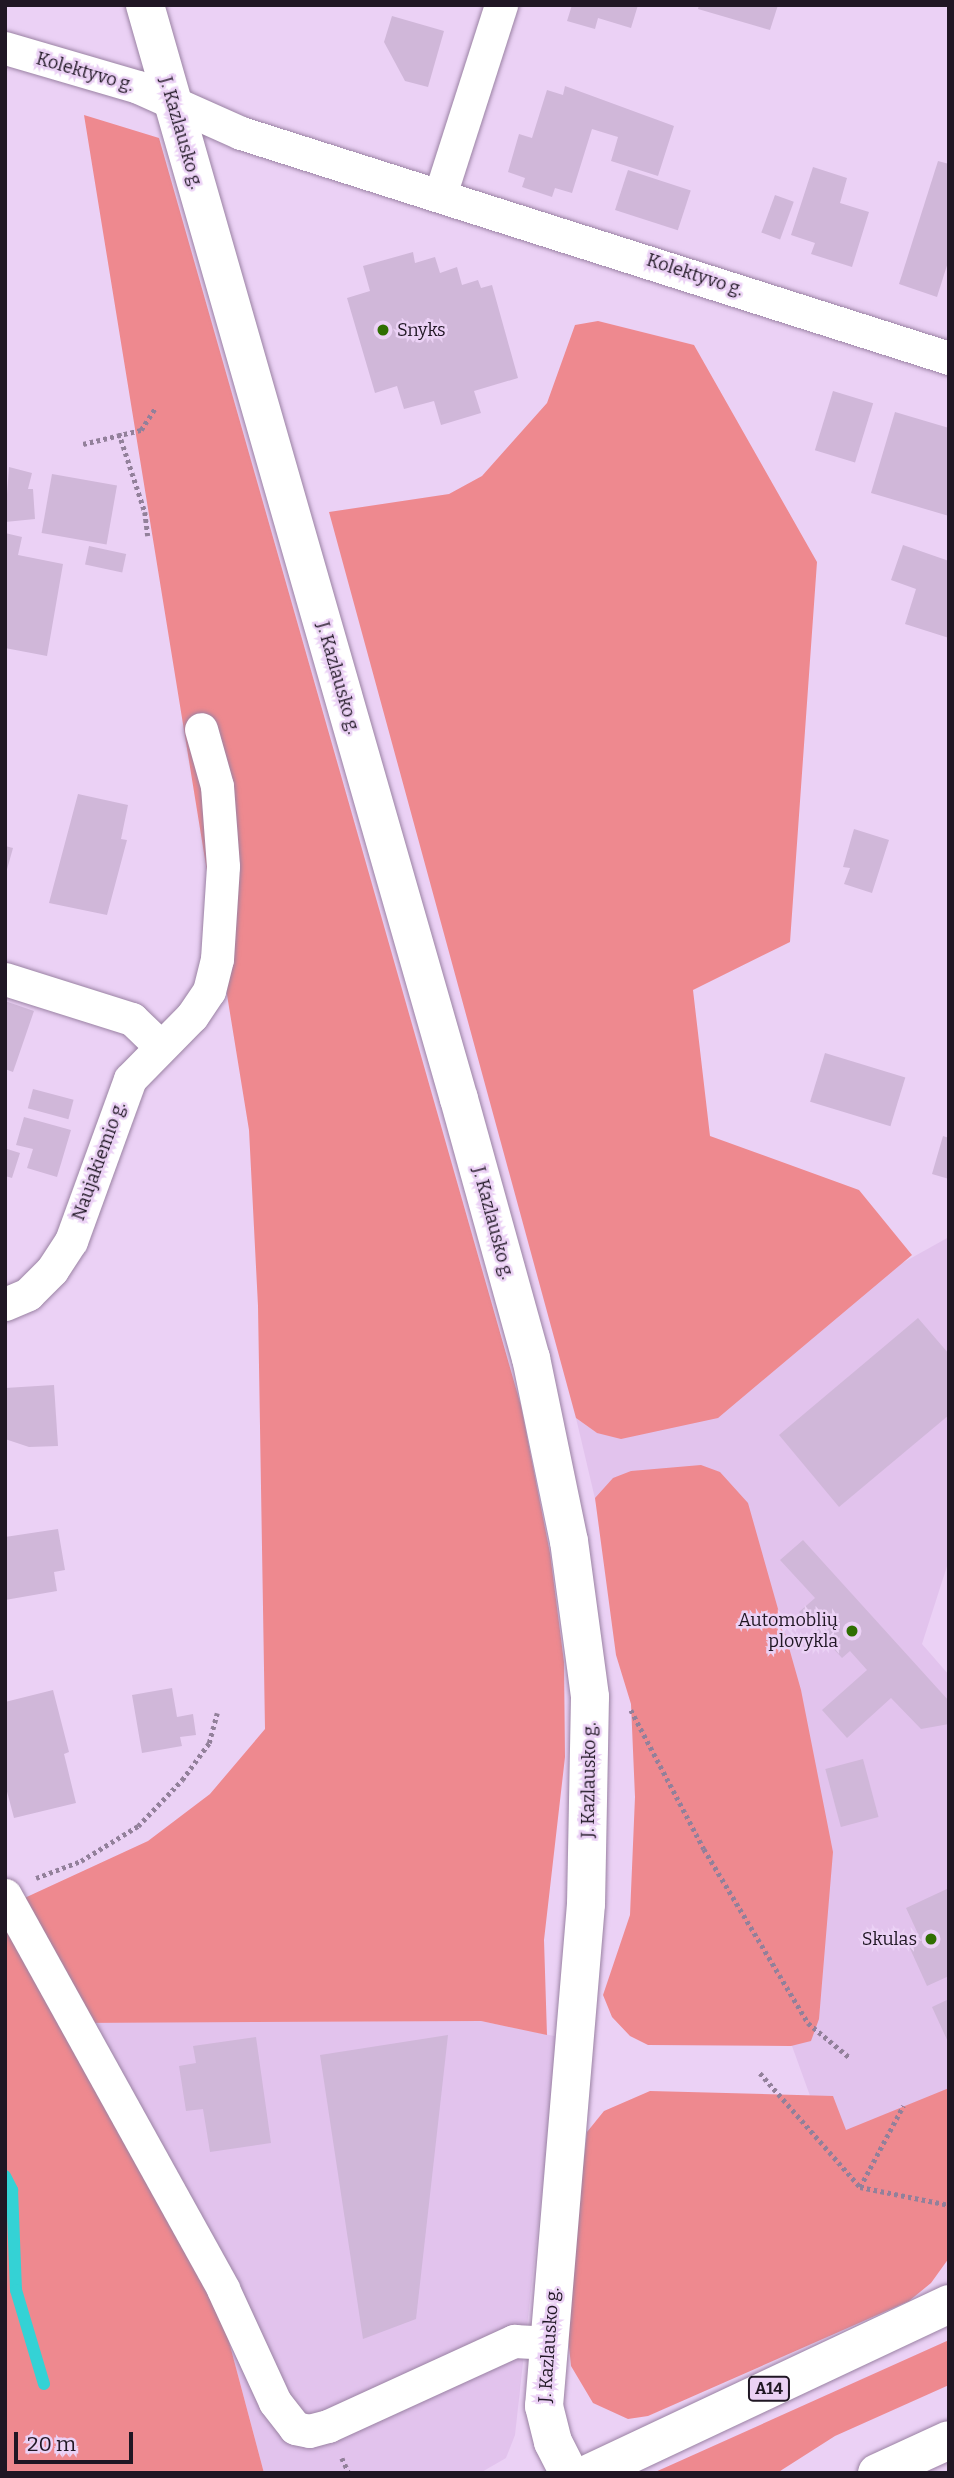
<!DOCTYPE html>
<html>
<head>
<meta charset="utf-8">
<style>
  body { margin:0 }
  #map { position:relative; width:954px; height:2478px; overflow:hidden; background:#ebd1f5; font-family:Bitter,serif }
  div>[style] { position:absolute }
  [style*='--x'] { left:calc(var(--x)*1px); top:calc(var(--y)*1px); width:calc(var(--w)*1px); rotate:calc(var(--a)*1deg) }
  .built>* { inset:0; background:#e2c3ed }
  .green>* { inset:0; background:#ee898f }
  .stream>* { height:12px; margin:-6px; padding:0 6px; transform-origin:6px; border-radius:6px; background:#34d2d5 }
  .building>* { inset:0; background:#d0b7d9; transform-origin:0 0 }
  .path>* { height:4.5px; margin-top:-2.25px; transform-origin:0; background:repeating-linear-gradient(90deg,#92809a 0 3.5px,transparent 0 7px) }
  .roads { filter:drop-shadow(0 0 2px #9a82a3) drop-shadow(0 0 2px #9a82a3) }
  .street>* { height:33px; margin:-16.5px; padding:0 16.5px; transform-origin:16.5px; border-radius:16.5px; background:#fff }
  .secondary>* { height:38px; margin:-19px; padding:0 19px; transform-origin:19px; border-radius:19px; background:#fff }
  .highway>* { height:38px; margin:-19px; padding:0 19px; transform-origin:19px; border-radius:19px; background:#fff }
  .dots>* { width:19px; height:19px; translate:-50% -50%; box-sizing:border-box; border:4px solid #ebd1f5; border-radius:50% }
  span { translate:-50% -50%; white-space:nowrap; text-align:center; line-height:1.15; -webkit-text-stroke:5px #ebd1f5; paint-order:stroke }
  .shield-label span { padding:2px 5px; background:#ebd1f5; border:2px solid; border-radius:5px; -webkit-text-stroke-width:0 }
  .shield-label { font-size:16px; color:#201724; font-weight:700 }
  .street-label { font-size:18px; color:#201724 }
  .poi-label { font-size:18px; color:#201724 }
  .left { translate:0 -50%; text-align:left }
  .right { translate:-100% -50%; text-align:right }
  .frame { position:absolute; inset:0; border:7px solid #201724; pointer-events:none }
  .scale { position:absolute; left:14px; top:2432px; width:119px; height:32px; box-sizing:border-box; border:4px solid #201724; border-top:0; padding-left:9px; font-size:21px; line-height:24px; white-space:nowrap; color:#201724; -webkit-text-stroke:5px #ebd1f5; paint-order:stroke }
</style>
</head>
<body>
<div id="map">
  <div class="built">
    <i style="clip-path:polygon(949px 1237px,949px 1560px,922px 1644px,949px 1675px,949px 2222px,847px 2198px,597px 1507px,576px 1418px,597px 1433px)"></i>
    <i style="clip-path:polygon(481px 2021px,559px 2037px,515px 2435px,506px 2458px,480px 2473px,264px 2473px,223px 2319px,72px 2022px)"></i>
  </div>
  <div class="green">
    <i style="clip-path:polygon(84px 115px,159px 138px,521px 1406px,550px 1553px,564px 1662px,565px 1757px,544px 1940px,547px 2035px,481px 2021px,72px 2023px,223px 2319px,264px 2473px,5px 2473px,5px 1907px,148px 1841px,210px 1794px,265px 1729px,258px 1306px,249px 1130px)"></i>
    <i style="clip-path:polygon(598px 321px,694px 345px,817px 562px,790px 942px,693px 990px,710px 1136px,859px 1190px,912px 1255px,718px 1418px,621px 1439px,597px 1433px,576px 1418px,329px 512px,449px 494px,482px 476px,547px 403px,575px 325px)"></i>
    <i style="clip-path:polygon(701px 1465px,720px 1472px,748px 1503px,801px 1690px,833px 1852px,819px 2019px,811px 2041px,791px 2046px,648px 2045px,630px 2036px,612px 2017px,603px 1995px,630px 1915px,635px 1797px,631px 1704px,616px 1655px,595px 1498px,613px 1478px,631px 1471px)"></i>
    <i style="clip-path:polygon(949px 2088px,949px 2258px,931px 2283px,909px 2301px,648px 2416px,628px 2419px,593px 2403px,571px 2366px,566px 2316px,587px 2132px,604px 2111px,650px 2091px,833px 2096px,846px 2130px)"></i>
    <i style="clip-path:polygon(949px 2340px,949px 2385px,835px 2436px,777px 2473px,653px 2473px)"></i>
  </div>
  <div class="stream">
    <i style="--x:5;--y:2176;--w:16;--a:63"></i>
    <i style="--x:12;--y:2190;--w:100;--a:87.7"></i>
    <i style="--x:16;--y:2290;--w:98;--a:73.4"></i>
  </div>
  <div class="building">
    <i style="clip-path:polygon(572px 5px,638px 5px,631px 28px,598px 18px,595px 29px,567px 21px)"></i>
    <i style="clip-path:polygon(699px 5px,778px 5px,770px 30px,698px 9px)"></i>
    <i style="clip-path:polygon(392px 16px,444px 31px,428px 87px,405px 81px,384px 42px)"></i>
    <i style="clip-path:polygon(565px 86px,674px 126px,658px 176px,611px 161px,618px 137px,592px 129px,572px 193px,555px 188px,552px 197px,522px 187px,525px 178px,508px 172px,519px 134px,532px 138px,547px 90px,563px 95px)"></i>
    <i style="clip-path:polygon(938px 161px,949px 164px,949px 259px,937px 297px,899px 284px)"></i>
    <i style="clip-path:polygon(813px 167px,847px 178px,840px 203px,869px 212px,852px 267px,811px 254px,815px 243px,791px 235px)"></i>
    <i style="left:628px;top:170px;width:66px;height:42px;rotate:18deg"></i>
    <i style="left:775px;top:195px;width:20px;height:40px;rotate:20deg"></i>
    <i style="clip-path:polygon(413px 252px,415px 263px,435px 257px,440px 273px,457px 267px,462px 285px,478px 280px,481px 288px,492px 285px,518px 378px,474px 391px,481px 413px,441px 425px,434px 401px,404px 409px,397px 386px,375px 393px,347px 298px,370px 291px,363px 266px)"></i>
    <i style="left:833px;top:391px;width:42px;height:62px;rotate:17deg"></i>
    <i style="clip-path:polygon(895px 412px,949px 428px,949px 516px,871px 493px)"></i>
    <i style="clip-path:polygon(9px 467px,32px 473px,28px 489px,33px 489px,35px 519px,5px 522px)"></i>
    <i style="left:52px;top:474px;width:66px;height:60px;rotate:10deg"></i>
    <i style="clip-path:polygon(5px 533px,22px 537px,18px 555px,63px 564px,47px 656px,5px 648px)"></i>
    <i style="clip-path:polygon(903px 545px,949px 561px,949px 638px,905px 624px,916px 589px,891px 580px)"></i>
    <i style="left:89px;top:546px;width:38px;height:19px;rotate:12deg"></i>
    <i style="clip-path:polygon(78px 794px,128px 805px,121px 839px,127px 840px,107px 915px,49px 903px)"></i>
    <i style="clip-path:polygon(854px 829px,889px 840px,872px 893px,844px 884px,850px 868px,843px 867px)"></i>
    <i style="clip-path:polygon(5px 846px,13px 848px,6px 873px,5px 873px)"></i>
    <i style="clip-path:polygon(5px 1001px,34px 1011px,13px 1072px,5px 1069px)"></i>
    <i style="left:825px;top:1053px;width:84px;height:51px;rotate:17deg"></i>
    <i style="left:33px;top:1089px;width:42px;height:20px;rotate:15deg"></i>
    <i style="clip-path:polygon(24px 1117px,71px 1130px,57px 1177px,27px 1168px,33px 1149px,16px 1145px)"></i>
    <i style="clip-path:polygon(943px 1136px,949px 1138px,949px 1179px,932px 1174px)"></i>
    <i style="clip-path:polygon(5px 1141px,7px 1149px,20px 1153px,12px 1178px,5px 1176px)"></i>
    <i style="clip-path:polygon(918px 1318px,949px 1354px,949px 1415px,839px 1507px,779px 1435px)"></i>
    <i style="clip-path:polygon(54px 1385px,58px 1446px,29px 1447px,5px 1439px,5px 1388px)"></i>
    <i style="clip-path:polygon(58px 1529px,65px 1570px,54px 1572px,57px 1591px,5px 1600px,5px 1537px)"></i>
    <i style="clip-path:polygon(803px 1540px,949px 1701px,949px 1724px,921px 1729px,891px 1698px,847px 1738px,822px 1710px,867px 1670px,850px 1651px,842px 1658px,799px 1612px,815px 1598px,780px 1560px)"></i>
    <i style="clip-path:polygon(172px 1688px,177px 1717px,193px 1714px,196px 1735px,180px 1737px,182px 1746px,142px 1753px,132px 1695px)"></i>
    <i style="clip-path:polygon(53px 1690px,69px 1752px,64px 1754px,76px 1803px,14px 1818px,5px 1784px,5px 1702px)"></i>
    <i style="left:863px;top:1759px;width:60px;height:39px;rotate:75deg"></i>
    <i style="clip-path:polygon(949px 1888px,949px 1976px,927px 1986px,907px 1942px,919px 1936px,906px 1908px)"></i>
    <i style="clip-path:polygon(949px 1999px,949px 2044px,932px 2007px)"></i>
    <i style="clip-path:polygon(448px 2035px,416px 2319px,363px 2339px,320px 2055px)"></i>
    <i style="clip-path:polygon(256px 2037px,271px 2143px,210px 2152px,203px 2109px,186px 2111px,179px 2066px,196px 2063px,193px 2046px)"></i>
  </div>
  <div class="path">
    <i style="--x:119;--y:433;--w:83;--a:71.8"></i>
    <i style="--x:145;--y:512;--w:24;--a:83"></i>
    <i style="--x:83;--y:444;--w:60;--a:-13.6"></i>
    <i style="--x:141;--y:430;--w:27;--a:-57"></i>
    <i style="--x:631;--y:1710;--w:157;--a:62.3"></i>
    <i style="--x:704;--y:1849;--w:203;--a:59.1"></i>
    <i style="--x:808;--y:2023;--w:53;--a:39.7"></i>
    <i style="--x:36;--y:1878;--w:48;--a:-20.7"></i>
    <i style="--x:81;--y:1861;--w:67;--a:-31.6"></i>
    <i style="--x:138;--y:1826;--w:64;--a:-46.3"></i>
    <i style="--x:182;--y:1780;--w:46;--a:-53.9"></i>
    <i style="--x:209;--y:1743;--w:31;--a:-75"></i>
    <i style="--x:760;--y:2073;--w:152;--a:48.7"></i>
    <i style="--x:860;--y:2187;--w:91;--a:11.4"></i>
    <i style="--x:860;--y:2187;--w:92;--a:-62"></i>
    <i style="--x:342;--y:2458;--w:17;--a:65"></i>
  </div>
  <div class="roads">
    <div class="street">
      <i style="--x:5;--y:48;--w:139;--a:16.3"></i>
      <i style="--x:138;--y:87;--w:113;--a:24.1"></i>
      <i style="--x:241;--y:133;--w:743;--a:17.63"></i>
      <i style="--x:440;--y:195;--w:200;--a:-72.2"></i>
      <i style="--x:5;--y:979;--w:133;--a:17.5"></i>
      <i style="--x:132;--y:1019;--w:37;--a:44"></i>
      <i style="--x:5;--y:1304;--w:25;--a:-23"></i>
      <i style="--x:28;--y:1294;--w:34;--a:-45"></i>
      <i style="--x:52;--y:1270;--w:35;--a:-57"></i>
      <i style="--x:71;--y:1241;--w:172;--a:-70"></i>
      <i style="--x:130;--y:1079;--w:88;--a:-45.5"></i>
      <i style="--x:192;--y:1016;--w:30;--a:-56"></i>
      <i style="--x:209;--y:991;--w:33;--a:-76"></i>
      <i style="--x:217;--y:959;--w:93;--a:-86.3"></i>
      <i style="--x:223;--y:866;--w:80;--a:-94.3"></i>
      <i style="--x:217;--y:786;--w:59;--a:-105.7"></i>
      <i style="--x:5;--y:1895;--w:450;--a:61"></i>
      <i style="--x:223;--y:2289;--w:124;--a:65.3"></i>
      <i style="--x:275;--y:2402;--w:33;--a:52"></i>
      <i style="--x:295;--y:2428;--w:14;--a:12"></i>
      <i style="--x:309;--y:2431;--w:20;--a:-15"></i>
      <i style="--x:328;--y:2426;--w:205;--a:-24.6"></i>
      <i style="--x:514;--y:2341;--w:33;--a:3"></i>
    </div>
    <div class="secondary">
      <i style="--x:145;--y:5;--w:1138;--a:73.99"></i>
      <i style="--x:459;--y:1099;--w:269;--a:74.5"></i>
      <i style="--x:531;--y:1358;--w:187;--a:78.3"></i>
      <i style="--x:569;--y:1541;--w:157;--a:82.3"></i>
      <i style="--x:590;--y:1697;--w:207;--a:91.1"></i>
      <i style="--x:586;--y:1904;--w:504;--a:94.78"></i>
      <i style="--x:544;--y:2406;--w:37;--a:76"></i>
      <i style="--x:553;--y:2442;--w:35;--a:63"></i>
    </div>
    <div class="highway">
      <i style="--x:590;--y:2473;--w:397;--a:-25.2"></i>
      <i style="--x:877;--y:2473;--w:79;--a:-24.6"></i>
    </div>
  </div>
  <div class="dots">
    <i style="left:383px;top:330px;background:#2f6e01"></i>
    <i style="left:852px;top:1631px;background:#2f6e01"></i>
    <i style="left:931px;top:1939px;background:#2f6e01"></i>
  </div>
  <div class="shield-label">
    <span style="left:769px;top:2389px">A14</span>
  </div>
  <div class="street-label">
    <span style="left:85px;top:72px;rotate:16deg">Kolektyvo g.</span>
    <span style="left:181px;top:133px;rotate:74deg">J. Kazlausko g.</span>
    <span style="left:695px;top:275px;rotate:18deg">Kolektyvo g.</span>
    <span style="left:338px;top:678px;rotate:74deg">J. Kazlausko g.</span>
    <span style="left:99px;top:1161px;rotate:-70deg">Naujakiemio g.</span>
    <span style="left:493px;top:1223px;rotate:75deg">J. Kazlausko g.</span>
    <span style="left:589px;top:1780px;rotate:-89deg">J. Kazlausko g.</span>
    <span style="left:549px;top:2345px;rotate:-86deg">J. Kazlausko g.</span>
  </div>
  <div class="poi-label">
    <span class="left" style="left:397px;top:330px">Snyks</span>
    <span class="right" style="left:838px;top:1631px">Automoblių<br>plovykla</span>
    <span class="right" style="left:917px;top:1939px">Skulas</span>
  </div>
  <div class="frame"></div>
  <div class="scale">20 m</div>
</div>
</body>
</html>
